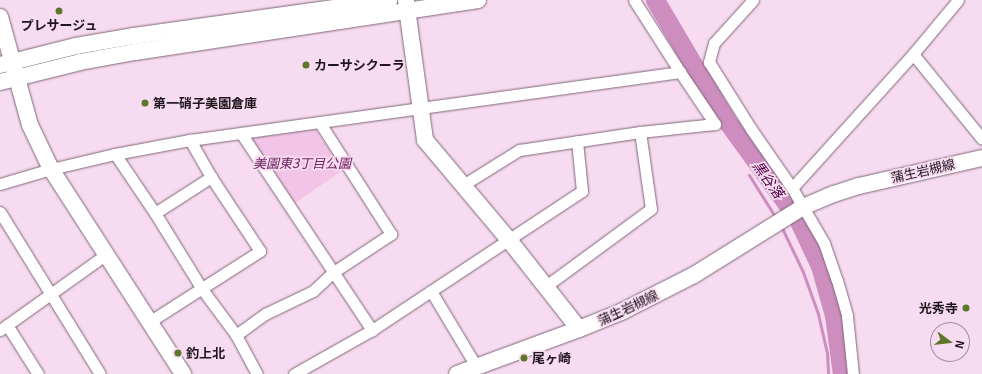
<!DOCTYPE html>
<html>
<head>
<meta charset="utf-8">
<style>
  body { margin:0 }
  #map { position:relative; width:982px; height:374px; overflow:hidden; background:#f7dbf0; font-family:Georgia,"Noto Sans JP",serif }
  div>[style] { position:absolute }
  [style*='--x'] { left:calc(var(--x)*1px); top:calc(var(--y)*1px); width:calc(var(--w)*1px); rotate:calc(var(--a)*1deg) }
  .green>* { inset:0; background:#f2c4e7 }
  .stream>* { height:3px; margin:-1.5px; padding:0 1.5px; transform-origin:1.5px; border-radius:1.5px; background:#cd8ebf }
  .river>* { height:19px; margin:-9.5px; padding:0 9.5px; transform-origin:9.5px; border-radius:9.5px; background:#cd8ebf }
  .roads { filter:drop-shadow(0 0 1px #7f6679) drop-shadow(0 0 1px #7f6679) }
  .street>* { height:11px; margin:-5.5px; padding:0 5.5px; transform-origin:5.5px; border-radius:5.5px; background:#fff }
  .secondary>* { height:16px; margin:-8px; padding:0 8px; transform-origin:8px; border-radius:8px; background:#fff }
  .dots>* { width:11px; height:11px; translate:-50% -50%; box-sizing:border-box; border:2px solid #f7dbf0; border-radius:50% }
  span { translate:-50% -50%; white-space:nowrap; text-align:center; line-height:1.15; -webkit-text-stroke:3.5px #f7dbf0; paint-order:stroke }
  .poi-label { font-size:13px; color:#1f151d; font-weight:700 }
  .left { translate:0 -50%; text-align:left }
  .right { translate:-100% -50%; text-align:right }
  .park-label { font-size:13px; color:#6d2360; font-style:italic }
  .street-label { font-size:13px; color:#1f151d }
  .water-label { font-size:14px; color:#4d0043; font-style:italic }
  .north { position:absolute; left:930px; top:322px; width:40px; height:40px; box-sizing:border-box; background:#f7dbf0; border:1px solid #a18c9c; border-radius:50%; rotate:105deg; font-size:11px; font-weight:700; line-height:16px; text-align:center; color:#1f151d }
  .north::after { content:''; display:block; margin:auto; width:14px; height:18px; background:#5d7629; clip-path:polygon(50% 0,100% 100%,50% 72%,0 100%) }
</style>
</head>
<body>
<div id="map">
  <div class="green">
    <i style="clip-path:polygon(315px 129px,343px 170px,295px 203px,252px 141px,253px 138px)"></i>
  </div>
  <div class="stream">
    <i style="--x:749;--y:175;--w:51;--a:57.9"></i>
    <i style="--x:781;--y:226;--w:51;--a:64.4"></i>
    <i style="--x:803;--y:272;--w:45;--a:70.3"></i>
    <i style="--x:818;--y:314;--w:40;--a:77"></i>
    <i style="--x:827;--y:353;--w:21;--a:87"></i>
  </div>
  <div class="river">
    <i style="--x:655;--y:0;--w:139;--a:59.4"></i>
    <i style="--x:726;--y:120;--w:122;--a:54"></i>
    <i style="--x:798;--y:219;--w:52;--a:64.9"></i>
    <i style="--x:820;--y:266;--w:51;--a:74.1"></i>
    <i style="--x:834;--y:315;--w:60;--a:82.3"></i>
  </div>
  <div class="roads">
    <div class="street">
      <i style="--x:634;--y:0;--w:85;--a:57.4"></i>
      <i style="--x:753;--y:0;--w:58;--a:132.2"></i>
      <i style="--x:714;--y:43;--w:20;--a:105"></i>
      <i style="--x:709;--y:62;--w:79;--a:57.9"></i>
      <i style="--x:751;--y:129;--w:72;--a:55.2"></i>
      <i style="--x:792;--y:188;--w:64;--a:59.8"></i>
      <i style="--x:824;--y:243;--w:39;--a:71"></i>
      <i style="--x:837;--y:280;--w:37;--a:74"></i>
      <i style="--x:847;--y:316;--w:58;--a:84.1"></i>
      <i style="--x:913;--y:54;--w:109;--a:50.9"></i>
      <i style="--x:241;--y:133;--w:237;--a:56.4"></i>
      <i style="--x:115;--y:154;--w:71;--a:55.9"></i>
      <i style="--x:155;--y:213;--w:89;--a:58.3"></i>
      <i style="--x:202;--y:289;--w:57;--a:53.5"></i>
      <i style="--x:236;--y:335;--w:44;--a:61.7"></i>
      <i style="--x:0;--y:184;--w:53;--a:-16.4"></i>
      <i style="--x:51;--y:169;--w:66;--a:-13.2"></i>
      <i style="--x:115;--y:154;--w:76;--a:-10.6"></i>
      <i style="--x:190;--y:140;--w:495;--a:-7.9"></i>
      <i style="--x:680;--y:72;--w:63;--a:56.1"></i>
      <i style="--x:715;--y:124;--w:75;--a:173.9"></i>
      <i style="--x:640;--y:132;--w:122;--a:171.5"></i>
      <i style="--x:519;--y:150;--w:66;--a:148"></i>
      <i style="--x:792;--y:188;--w:181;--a:-47.9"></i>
      <i style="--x:913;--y:54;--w:70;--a:-50.2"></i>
      <i style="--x:0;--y:212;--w:190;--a:58.3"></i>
      <i style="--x:155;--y:213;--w:67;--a:-32.7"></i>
      <i style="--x:546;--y:286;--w:130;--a:-36.3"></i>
      <i style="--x:651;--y:209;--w:78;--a:-98.1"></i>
      <i style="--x:431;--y:291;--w:87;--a:59"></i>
      <i style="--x:149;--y:322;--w:132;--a:-32.6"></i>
      <i style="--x:260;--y:251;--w:89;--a:-123.5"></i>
      <i style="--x:211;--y:177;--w:43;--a:-119.6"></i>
      <i style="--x:7;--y:325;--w:58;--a:57.7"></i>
      <i style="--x:0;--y:330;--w:129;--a:-35.5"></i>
      <i style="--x:236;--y:335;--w:36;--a:-36"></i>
      <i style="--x:265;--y:314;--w:53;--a:-25.6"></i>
      <i style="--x:313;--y:291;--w:26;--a:-43"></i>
      <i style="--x:332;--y:273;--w:71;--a:-33.5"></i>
      <i style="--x:391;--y:234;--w:132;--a:-122.6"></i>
      <i style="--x:294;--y:374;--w:90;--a:-29.4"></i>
      <i style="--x:372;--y:330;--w:252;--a:-33.5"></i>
      <i style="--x:582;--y:191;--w:50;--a:-95.7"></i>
    </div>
    <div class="secondary">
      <i style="--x:406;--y:1;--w:140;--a:82.2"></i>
      <i style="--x:425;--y:140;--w:131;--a:50"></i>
      <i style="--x:509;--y:240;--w:113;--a:51.8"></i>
      <i style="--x:0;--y:17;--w:112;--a:74.5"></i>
      <i style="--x:30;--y:125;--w:49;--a:64.5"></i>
      <i style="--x:51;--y:169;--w:244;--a:57.2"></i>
      <i style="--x:0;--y:65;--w:78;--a:-14"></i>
      <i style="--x:76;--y:46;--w:59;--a:-9.8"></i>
      <i style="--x:134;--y:36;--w:258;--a:-8"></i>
      <i style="--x:0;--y:82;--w:82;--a:-14"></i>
      <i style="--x:80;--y:62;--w:56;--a:-10.3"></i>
      <i style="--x:135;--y:52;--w:347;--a:-8.6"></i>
      <i style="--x:457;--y:374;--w:130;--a:-20.2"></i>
      <i style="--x:579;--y:329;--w:45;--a:-22"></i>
      <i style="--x:621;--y:312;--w:82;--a:-26.9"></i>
      <i style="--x:694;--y:275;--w:128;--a:-32"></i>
      <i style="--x:803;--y:207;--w:34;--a:-23"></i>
      <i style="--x:834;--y:194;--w:26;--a:-18"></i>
      <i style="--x:859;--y:186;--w:126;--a:-12.8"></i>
    </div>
  </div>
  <div class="dots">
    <i style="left:59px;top:11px;background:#5d7629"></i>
    <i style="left:306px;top:65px;background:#5d7629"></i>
    <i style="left:145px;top:103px;background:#5d7629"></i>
    <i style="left:966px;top:308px;background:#5d7629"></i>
    <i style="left:178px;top:353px;background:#5d7629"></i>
    <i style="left:524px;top:358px;background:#5d7629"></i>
  </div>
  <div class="poi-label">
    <span style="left:59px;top:25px">プレサージュ</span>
    <span class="left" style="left:314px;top:65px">カーサシクーラ</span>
    <span class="left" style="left:153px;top:103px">第一硝子美園倉庫</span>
    <span class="right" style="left:958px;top:308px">光秀寺</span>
    <span class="left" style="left:186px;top:353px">釣上北</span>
    <span class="left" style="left:532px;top:358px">尾ヶ崎</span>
  </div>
  <div class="park-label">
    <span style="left:302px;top:163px">美園東3丁目公園</span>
  </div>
  <div class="street-label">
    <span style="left:923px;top:171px;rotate:-13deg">蒲生岩槻線</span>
    <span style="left:628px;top:308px;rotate:-25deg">蒲生岩槻線</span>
  </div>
  <div class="water-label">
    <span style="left:769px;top:179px;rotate:54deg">黒谷落</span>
  </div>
  <div class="north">N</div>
</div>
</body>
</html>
